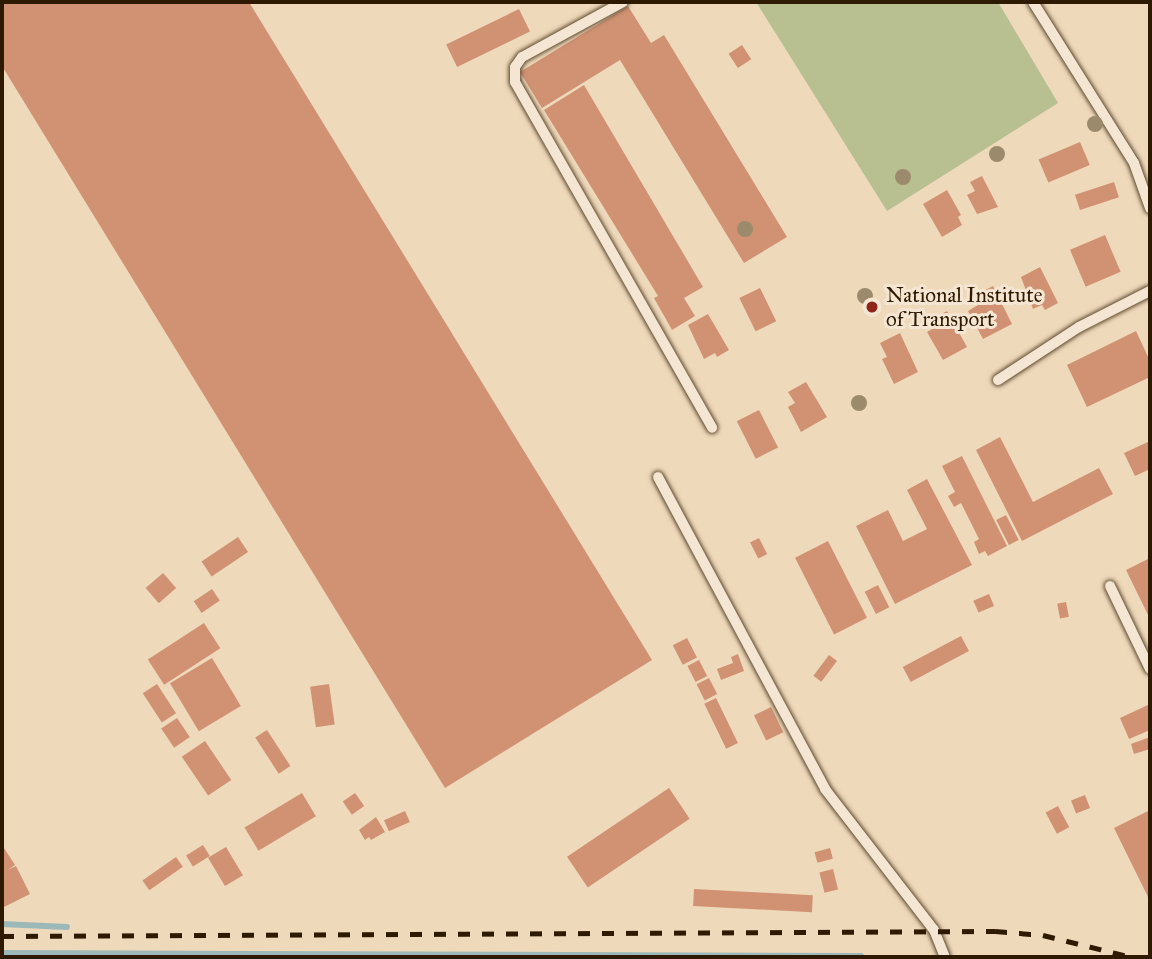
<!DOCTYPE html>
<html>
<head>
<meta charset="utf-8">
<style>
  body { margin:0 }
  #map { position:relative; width:1152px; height:959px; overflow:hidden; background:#efd9bb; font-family:"IM FELL Great Primer",serif }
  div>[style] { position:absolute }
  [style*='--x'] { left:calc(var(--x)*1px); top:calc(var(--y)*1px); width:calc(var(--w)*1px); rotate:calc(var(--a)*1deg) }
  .green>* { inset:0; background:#b8bf91 }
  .stream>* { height:6px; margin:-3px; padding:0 3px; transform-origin:3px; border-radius:3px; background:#9db8b9 }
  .building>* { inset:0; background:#d19273; transform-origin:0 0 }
  .roads { filter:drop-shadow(0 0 2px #5e4a2f) drop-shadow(0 0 2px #5e4a2f) }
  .lane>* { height:10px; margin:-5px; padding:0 5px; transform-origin:5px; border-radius:5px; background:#f5e6d3 }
  .rail>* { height:5px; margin-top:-2.5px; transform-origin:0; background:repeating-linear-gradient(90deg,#2e1a00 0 12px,transparent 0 24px) }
  .trees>* { width:16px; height:16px; margin:-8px; border-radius:50%; background:#9b8b6c }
  .dots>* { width:19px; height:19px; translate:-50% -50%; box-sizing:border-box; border:4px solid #f5e6d3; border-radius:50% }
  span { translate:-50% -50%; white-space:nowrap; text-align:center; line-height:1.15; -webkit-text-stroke:6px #f5e6d3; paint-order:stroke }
  .poi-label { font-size:21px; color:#2e1a00 }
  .left { translate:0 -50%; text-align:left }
  .frame { position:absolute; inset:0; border:4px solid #2e1a00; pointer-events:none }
</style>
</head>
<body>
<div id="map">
  <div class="green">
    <i style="clip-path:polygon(756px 2px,998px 2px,1058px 103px,887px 211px)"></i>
  </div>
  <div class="stream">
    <i style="--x:2;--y:924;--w:65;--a:2.6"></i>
    <i style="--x:2;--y:953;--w:859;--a:0.2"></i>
  </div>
  <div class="building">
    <i style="clip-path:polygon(2px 2px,249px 2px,652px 660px,445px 788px,2px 66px)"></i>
    <i style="clip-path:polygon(628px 6px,651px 43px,664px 35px,787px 237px,744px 263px,620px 60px,542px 108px,520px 72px)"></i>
    <i style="left:519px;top:9px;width:25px;height:81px;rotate:64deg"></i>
    <i style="left:742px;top:45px;width:17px;height:16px;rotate:57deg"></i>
    <i style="clip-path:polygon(584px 85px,703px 287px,684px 298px,695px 316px,672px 330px,654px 298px,658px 296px,544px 110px)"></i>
    <i style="left:1080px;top:142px;width:25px;height:45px;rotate:67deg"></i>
    <i style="clip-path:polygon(982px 176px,998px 207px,977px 214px,967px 195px,975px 191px,970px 182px)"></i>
    <i style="left:1114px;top:182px;width:16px;height:41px;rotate:72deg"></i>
    <i style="clip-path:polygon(947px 190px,961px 215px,958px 217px,962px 225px,942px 237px,923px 204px)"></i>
    <i style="left:1105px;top:235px;width:40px;height:38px;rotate:67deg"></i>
    <i style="clip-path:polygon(1040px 267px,1058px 303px,1045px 310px,1042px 305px,1033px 309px,1021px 277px)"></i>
    <i style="clip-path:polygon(993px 286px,1012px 324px,983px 339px,968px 311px,978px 305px,974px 296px)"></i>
    <i style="left:760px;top:288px;width:37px;height:23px;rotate:64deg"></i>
    <i style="clip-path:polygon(947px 311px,967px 347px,943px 360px,927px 332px,932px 329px,928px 321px)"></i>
    <i style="clip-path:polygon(708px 314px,729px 350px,717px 357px,715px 353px,704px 359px,688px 325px)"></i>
    <i style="clip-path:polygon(1136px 331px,1150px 361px,1150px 377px,1087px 407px,1067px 365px)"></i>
    <i style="clip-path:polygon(900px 333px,918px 372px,894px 384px,882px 359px,887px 357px,880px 343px)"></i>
    <i style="clip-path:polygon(806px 382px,827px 417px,801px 432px,788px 407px,795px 403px,788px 392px)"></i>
    <i style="left:759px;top:410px;width:42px;height:25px;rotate:63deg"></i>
    <i style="clip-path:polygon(1000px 437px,1033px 502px,1099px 468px,1113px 494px,1022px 541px,976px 450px)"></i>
    <i style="clip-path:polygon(1150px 441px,1150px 469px,1135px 476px,1124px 453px)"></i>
    <i style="clip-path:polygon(962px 456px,1007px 546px,988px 556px,985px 551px,979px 554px,974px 542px,979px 539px,961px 503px,954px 507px,948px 496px,955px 492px,942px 466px)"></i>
    <i style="clip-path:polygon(927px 479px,972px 565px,895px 604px,856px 526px,888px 510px,903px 541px,927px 529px,907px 490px)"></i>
    <i style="left:1006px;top:515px;width:28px;height:11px;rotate:63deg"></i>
    <i style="left:238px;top:537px;width:18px;height:44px;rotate:56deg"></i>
    <i style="left:759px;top:538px;width:18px;height:10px;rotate:63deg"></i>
    <i style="left:828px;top:541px;width:86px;height:37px;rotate:63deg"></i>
    <i style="clip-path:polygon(1150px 558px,1150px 619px,1126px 570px)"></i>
    <i style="left:163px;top:573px;width:20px;height:23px;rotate:49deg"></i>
    <i style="left:878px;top:585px;width:25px;height:15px;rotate:63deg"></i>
    <i style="left:212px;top:589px;width:14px;height:22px;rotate:56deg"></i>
    <i style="left:989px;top:594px;width:13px;height:17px;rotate:67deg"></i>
    <i style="left:1066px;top:602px;width:15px;height:9px;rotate:79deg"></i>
    <i style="left:204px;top:623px;width:30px;height:67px;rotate:57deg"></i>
    <i style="left:961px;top:636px;width:17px;height:66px;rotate:62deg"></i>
    <i style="left:687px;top:638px;width:22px;height:16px;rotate:63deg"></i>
    <i style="clip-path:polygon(738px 654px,744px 671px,721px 680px,717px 669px,733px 663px,731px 657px)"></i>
    <i style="left:829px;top:655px;width:10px;height:26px;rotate:37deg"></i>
    <i style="left:212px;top:658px;width:56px;height:49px;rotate:59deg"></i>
    <i style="left:699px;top:660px;width:18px;height:13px;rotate:63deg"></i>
    <i style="left:709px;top:678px;width:18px;height:14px;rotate:63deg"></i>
    <i style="left:157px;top:684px;width:35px;height:17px;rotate:57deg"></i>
    <i style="left:329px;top:684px;width:41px;height:19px;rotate:82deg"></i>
    <i style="left:716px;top:698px;width:50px;height:13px;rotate:64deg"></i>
    <i style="clip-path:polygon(1150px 704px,1150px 730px,1129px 739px,1120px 718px)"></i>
    <i style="left:771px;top:707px;width:28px;height:19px;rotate:64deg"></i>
    <i style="left:177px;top:718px;width:23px;height:19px;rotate:56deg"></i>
    <i style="left:267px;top:730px;width:43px;height:14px;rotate:57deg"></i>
    <i style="clip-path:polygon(1150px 737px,1150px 749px,1134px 754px,1131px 744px)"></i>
    <i style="left:205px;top:741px;width:47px;height:28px;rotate:56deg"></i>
    <i style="left:669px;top:788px;width:37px;height:123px;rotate:56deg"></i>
    <i style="left:302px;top:793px;width:27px;height:67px;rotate:59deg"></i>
    <i style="left:355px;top:793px;width:16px;height:15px;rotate:55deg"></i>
    <i style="left:1085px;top:795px;width:14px;height:15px;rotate:69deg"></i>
    <i style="left:1058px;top:806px;width:24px;height:14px;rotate:62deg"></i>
    <i style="clip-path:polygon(1150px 810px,1150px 901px,1114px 828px)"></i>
    <i style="left:405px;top:811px;width:12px;height:23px;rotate:66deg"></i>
    <i style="clip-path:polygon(376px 817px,385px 832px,371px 840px,369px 837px,365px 840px,359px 830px)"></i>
    <i style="left:203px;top:845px;width:13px;height:20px;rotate:58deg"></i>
    <i style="left:226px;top:847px;width:33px;height:21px;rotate:59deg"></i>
    <i style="clip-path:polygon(4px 848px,15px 865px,8px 870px,16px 866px,30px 894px,2px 908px,2px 849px)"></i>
    <i style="left:830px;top:848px;width:11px;height:16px;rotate:75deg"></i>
    <i style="left:176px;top:857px;width:12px;height:41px;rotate:55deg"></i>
    <i style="left:833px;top:869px;width:21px;height:14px;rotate:76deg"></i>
    <i style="left:694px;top:889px;width:119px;height:17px;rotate:3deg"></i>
  </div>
  <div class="roads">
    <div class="lane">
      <i style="--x:623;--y:2;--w:115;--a:151.4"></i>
      <i style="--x:522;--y:57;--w:12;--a:125"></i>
      <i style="--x:515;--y:67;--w:15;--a:90"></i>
      <i style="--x:515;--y:82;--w:398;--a:60.3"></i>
      <i style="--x:1033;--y:2;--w:190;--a:57.9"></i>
      <i style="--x:1134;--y:163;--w:48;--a:70.4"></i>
      <i style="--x:998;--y:380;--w:97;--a:-33.2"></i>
      <i style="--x:1079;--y:327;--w:80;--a:-26.9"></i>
      <i style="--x:658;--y:477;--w:354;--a:61.8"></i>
      <i style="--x:825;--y:789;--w:178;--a:52.3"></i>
      <i style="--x:934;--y:930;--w:29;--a:68"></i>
      <i style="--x:1110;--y:586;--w:92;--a:64.3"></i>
    </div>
  </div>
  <div class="rail">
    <i style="--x:2;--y:936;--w:993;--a:-0.29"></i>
    <i style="--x:995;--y:931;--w:48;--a:4.8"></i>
    <i style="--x:1043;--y:935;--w:92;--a:13.9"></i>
  </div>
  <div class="trees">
    <i style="left:1095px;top:124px"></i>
    <i style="left:997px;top:154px"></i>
    <i style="left:903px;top:177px"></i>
    <i style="left:745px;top:229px"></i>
    <i style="left:865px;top:296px"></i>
    <i style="left:859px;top:403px"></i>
  </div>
  <div class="dots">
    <i style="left:872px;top:307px;background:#8f2418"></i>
  </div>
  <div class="poi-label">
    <span class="left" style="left:886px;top:307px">National Institute<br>of Transport</span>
  </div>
  <div class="frame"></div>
</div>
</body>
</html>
